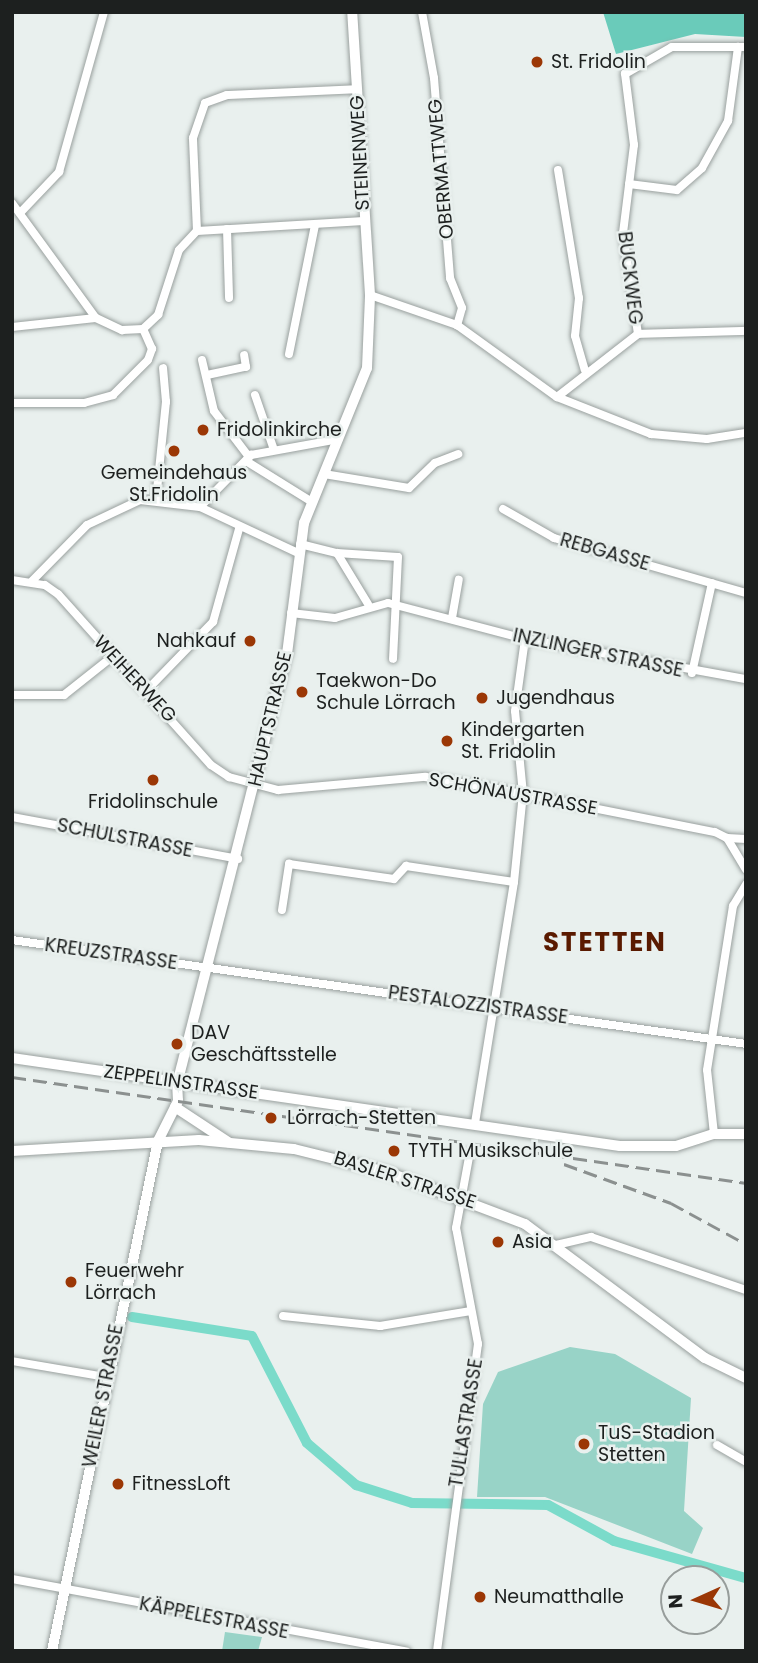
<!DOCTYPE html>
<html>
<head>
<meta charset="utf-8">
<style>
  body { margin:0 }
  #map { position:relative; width:758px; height:1663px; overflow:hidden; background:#e9f0ee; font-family:Poppins,sans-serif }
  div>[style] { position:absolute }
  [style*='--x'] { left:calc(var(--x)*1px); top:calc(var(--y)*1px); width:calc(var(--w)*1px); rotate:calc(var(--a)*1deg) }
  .green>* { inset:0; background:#98d3c7 }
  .forest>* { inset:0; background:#6acbba }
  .canal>* { height:10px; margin:-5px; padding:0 5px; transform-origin:5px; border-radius:5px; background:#7bdbca }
  .roads { filter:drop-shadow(0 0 2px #99a09e) drop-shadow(0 0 2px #99a09e) }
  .minor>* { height:8px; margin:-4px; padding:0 4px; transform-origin:4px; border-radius:4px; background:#fff }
  .tertiary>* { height:10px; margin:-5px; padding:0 5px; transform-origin:5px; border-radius:5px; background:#fff }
  .secondary>* { height:10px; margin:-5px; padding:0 5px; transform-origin:5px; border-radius:5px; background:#fff }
  .rail>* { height:2.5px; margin-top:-1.25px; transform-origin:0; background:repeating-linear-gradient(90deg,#8b908f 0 14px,transparent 0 21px) }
  .dots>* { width:19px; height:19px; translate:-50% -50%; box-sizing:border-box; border:4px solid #e9f0ee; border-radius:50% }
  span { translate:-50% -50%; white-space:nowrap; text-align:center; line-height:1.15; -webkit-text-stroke:5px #e9f0ee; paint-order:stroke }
  .poi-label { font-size:19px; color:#1d201f }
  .left { translate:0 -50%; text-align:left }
  .right { translate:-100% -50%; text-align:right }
  .street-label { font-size:19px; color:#1d201f }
  .district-label { font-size:26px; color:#5a1a00; font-weight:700; letter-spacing:2px }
  .frame { position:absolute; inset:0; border:14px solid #1d201f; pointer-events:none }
  .north { position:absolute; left:660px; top:1565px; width:70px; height:70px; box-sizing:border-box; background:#e9f0ee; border:2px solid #979d9b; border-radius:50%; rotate:266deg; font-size:19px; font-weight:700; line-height:28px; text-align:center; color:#1d201f }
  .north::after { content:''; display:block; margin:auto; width:24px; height:32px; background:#9b3705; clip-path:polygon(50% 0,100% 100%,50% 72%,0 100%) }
</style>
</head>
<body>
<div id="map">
  <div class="green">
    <i style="clip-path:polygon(570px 1347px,615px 1354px,691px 1398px,684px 1511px,703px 1528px,692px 1554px,545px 1497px,477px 1497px,483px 1404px,498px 1372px)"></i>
    <i style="clip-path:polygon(225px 1632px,262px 1637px,258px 1651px,222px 1651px)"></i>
  </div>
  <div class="forest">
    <i style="clip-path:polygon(603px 12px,746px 12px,746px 37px,695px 34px,616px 54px)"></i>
  </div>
  <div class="canal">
    <i style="--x:132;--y:1317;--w:121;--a:9"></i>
    <i style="--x:252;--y:1336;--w:120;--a:62.8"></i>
    <i style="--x:307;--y:1443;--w:65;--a:40.6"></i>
    <i style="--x:356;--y:1485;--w:59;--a:17.8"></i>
    <i style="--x:412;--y:1503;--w:136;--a:0.8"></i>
    <i style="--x:548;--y:1505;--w:75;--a:28.6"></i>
    <i style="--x:614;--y:1541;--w:137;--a:15.7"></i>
  </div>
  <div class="roads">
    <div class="minor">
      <i style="--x:422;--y:12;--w:67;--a:79.7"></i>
      <i style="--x:434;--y:78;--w:201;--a:85.4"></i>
      <i style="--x:450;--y:278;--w:32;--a:68"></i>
      <i style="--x:462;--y:308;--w:18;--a:106"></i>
      <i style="--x:558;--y:170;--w:130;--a:80.7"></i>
      <i style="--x:579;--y:298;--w:38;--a:96"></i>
      <i style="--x:575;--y:336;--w:35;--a:74"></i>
      <i style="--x:629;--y:184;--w:48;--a:7.1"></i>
      <i style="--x:677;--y:190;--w:33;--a:-41"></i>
      <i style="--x:702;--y:168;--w:54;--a:-61"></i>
      <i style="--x:728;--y:121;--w:75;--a:-82.3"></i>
      <i style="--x:12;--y:203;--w:142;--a:53.9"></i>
      <i style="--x:96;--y:318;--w:29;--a:25"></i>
      <i style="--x:122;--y:330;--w:21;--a:-3"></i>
      <i style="--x:143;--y:329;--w:21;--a:-43"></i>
      <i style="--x:158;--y:315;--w:68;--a:-72.1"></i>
      <i style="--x:179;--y:250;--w:26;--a:-47"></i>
      <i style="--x:197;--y:231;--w:167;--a:-3.4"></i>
      <i style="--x:20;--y:213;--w:57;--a:-46.4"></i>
      <i style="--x:59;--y:172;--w:166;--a:-74.3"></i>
      <i style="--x:227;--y:229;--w:69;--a:88.3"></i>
      <i style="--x:197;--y:231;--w:93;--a:-92.5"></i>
      <i style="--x:193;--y:138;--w:37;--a:-71"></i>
      <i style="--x:205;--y:103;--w:23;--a:-20"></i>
      <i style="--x:227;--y:95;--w:130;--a:-2.6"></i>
      <i style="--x:370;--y:295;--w:92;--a:19"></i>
      <i style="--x:457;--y:325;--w:123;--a:35.8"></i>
      <i style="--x:557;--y:397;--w:103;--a:-37.9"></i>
      <i style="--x:638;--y:334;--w:108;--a:-1.6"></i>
      <i style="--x:12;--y:327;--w:84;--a:-6.1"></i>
      <i style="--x:638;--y:334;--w:102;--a:-98.4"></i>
      <i style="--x:623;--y:233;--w:89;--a:-82.9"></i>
      <i style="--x:634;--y:145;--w:72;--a:-97.2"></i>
      <i style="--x:625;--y:74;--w:54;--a:-29.9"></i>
      <i style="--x:672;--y:47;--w:74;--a:0"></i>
      <i style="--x:289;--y:354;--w:132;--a:-78.6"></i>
      <i style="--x:202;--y:360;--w:52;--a:76.8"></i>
      <i style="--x:214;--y:411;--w:58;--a:52.7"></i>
      <i style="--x:207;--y:375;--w:40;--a:-12"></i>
      <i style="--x:246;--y:367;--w:12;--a:-99"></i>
      <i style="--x:255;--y:395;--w:55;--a:70.9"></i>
      <i style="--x:557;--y:397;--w:101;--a:21.5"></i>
      <i style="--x:651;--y:434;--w:56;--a:5.1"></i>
      <i style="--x:707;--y:439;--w:39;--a:-9"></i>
      <i style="--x:12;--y:403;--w:72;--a:0"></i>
      <i style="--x:84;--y:403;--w:30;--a:-15"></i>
      <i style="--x:113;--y:395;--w:49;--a:-45"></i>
      <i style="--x:148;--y:360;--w:12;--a:-70"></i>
      <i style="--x:152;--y:349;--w:22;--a:-114"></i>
      <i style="--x:246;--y:461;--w:78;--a:31.8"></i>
      <i style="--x:324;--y:474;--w:86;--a:9.4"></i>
      <i style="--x:409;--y:488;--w:36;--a:-44"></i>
      <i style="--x:435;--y:463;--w:25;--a:-21"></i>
      <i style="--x:156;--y:500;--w:99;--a:-84.2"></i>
      <i style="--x:166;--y:402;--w:34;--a:-95"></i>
      <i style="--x:200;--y:507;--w:73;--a:-45.6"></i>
      <i style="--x:251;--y:455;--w:89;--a:-10.3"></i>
      <i style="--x:503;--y:509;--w:59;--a:29.6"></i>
      <i style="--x:554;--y:538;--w:200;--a:16"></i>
      <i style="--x:300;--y:544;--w:38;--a:14"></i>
      <i style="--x:337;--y:553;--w:60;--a:58.7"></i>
      <i style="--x:337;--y:553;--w:61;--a:3.8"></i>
      <i style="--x:398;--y:557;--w:102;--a:92.8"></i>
      <i style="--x:12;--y:580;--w:33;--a:9"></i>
      <i style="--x:45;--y:585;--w:16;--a:35"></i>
      <i style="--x:58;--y:594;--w:229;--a:48.2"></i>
      <i style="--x:211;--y:765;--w:22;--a:34"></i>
      <i style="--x:229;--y:777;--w:51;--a:14.9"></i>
      <i style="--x:278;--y:790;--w:148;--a:-5.1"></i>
      <i style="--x:425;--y:777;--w:68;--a:9.3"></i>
      <i style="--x:492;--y:788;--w:227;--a:11.2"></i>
      <i style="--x:715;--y:832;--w:13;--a:27"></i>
      <i style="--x:727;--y:838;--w:37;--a:59"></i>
      <i style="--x:32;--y:581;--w:78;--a:-45.5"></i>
      <i style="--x:87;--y:525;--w:59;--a:-25.3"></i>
      <i style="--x:140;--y:500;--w:60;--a:6.7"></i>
      <i style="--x:200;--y:507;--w:108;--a:25.1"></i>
      <i style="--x:291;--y:613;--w:44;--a:6.5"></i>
      <i style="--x:335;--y:618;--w:55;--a:-15.8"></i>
      <i style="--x:388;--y:603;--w:142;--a:14.7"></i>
      <i style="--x:525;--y:639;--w:225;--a:10.3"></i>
      <i style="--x:452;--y:618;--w:39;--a:-80"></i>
      <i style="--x:692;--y:673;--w:92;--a:-77.5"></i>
      <i style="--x:147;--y:690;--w:95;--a:-45.9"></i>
      <i style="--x:213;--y:622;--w:97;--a:-74.4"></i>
      <i style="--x:12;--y:695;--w:52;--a:0"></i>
      <i style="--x:64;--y:695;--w:63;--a:-38.5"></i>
      <i style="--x:12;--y:817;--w:230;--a:10.5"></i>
      <i style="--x:727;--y:838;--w:19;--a:3"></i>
      <i style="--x:282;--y:910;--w:47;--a:-81.3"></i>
      <i style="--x:289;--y:864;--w:106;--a:8.1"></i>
      <i style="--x:394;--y:879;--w:18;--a:-47"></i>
      <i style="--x:406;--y:866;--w:109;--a:8.4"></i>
      <i style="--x:12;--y:940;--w:741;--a:8.06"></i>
      <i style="--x:475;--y:1123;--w:244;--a:-80.8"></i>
      <i style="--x:514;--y:882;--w:88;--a:-84.2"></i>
      <i style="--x:523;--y:794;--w:83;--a:-95.5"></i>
      <i style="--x:515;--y:711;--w:73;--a:-82.1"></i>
      <i style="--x:714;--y:1134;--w:64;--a:-96.2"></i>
      <i style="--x:707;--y:1070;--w:166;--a:-81"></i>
      <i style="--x:733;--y:906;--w:26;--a:-59"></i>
      <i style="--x:556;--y:1245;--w:36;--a:-13"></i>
      <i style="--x:591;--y:1237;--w:164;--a:18.9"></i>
      <i style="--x:283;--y:1316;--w:98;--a:5.9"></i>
      <i style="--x:380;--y:1326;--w:92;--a:-9.4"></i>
      <i style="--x:12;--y:1361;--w:95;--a:9.7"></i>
      <i style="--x:717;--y:1445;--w:34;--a:30"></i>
      <i style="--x:12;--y:1579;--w:401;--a:10.4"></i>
      <i style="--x:437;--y:1651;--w:310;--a:-82.4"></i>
      <i style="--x:478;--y:1344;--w:118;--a:-100.7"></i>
      <i style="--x:456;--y:1228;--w:77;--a:-79.6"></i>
    </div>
    <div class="tertiary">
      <i style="--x:177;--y:1084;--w:444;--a:-75.7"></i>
      <i style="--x:287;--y:654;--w:132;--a:-82.6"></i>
      <i style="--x:304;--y:523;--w:167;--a:-67.9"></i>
      <i style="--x:367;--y:368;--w:73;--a:-87.6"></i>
      <i style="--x:370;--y:295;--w:284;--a:-93.6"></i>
      <i style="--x:52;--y:1651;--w:521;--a:-78.26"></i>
    </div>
    <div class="secondary">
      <i style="--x:12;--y:1058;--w:614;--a:8.24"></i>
      <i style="--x:620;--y:1146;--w:56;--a:0"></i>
      <i style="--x:676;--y:1146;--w:40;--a:-18"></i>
      <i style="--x:714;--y:1134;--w:32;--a:0"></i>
      <i style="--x:175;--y:1107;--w:64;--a:33.4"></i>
      <i style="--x:158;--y:1141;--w:45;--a:-63.4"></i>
      <i style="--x:178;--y:1101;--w:17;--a:-93"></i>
      <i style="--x:12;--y:1151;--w:187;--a:-3.4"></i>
      <i style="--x:199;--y:1140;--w:95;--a:5.4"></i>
      <i style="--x:294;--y:1149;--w:99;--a:14"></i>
      <i style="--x:390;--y:1173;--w:144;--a:20.7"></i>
      <i style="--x:525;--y:1224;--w:224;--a:36.7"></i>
      <i style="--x:705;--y:1358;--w:46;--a:26"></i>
    </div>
  </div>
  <div class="rail">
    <i style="--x:12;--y:1077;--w:742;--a:8.22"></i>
    <i style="--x:564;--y:1164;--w:114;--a:20"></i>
    <i style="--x:671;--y:1203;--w:85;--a:28.7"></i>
  </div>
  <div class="dots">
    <i style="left:537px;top:62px;background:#9b3705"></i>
    <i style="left:203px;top:430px;background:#9b3705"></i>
    <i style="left:174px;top:451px;background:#9b3705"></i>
    <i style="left:250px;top:641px;background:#9b3705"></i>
    <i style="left:302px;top:692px;background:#9b3705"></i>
    <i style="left:482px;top:698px;background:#9b3705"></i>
    <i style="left:447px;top:741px;background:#9b3705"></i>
    <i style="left:153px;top:780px;background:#9b3705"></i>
    <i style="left:177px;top:1044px;background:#9b3705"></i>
    <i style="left:271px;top:1118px;background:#9b3705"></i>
    <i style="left:394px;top:1151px;background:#9b3705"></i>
    <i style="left:498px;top:1242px;background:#9b3705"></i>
    <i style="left:71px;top:1282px;background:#9b3705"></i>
    <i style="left:584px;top:1444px;background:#9b3705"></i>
    <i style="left:118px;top:1484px;background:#9b3705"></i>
    <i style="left:480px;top:1597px;background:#9b3705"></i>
  </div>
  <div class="poi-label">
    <span class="left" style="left:551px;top:62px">St. Fridolin</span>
    <span class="left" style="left:217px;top:430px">Fridolinkirche</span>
    <span style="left:174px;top:484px">Gemeindehaus<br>St.Fridolin</span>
    <span class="right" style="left:236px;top:641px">Nahkauf</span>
    <span class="left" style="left:316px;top:692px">Taekwon-Do<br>Schule Lörrach</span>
    <span class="left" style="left:496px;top:698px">Jugendhaus</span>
    <span class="left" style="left:461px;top:741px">Kindergarten<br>St. Fridolin</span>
    <span style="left:153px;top:802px">Fridolinschule</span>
    <span class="left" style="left:191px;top:1044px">DAV<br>Geschäftsstelle</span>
    <span class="left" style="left:287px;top:1118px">Lörrach-Stetten</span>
    <span class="left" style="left:408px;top:1151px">TYTH Musikschule</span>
    <span class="left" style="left:512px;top:1242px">Asia</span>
    <span class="left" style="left:85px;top:1282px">Feuerwehr<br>Lörrach</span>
    <span class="left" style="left:598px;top:1444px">TuS-Stadion<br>Stetten</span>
    <span class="left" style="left:132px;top:1484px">FitnessLoft</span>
    <span class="left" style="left:494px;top:1597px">Neumatthalle</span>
  </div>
  <div class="street-label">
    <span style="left:360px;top:153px;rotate:-93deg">STEINENWEG</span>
    <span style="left:441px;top:169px;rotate:-95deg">OBERMATTWEG</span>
    <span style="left:630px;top:278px;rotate:83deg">BUCKWEG</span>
    <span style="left:605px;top:552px;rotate:16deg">REBGASSE</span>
    <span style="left:598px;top:653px;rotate:12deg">INZLINGER STRASSE</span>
    <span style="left:135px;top:679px;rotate:47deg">WEIHERWEG</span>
    <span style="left:270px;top:719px;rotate:-77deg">HAUPTSTRASSE</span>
    <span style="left:513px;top:794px;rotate:10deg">SCHÖNAUSTRASSE</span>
    <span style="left:125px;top:838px;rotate:11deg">SCHULSTRASSE</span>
    <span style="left:111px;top:954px;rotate:8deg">KREUZSTRASSE</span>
    <span style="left:478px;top:1005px;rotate:8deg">PESTALOZZISTRASSE</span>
    <span style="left:181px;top:1082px;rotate:8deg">ZEPPELINSTRASSE</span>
    <span style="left:405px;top:1180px;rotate:18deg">BASLER STRASSE</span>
    <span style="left:103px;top:1396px;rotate:-79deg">WEILER STRASSE</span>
    <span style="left:466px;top:1423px;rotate:-81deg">TULLASTRASSE</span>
    <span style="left:214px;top:1618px;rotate:11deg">KÄPPELESTRASSE</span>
  </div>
  <div class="district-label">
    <span style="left:605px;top:943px">STETTEN</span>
  </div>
  <div class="frame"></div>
  <div class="north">N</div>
</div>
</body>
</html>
